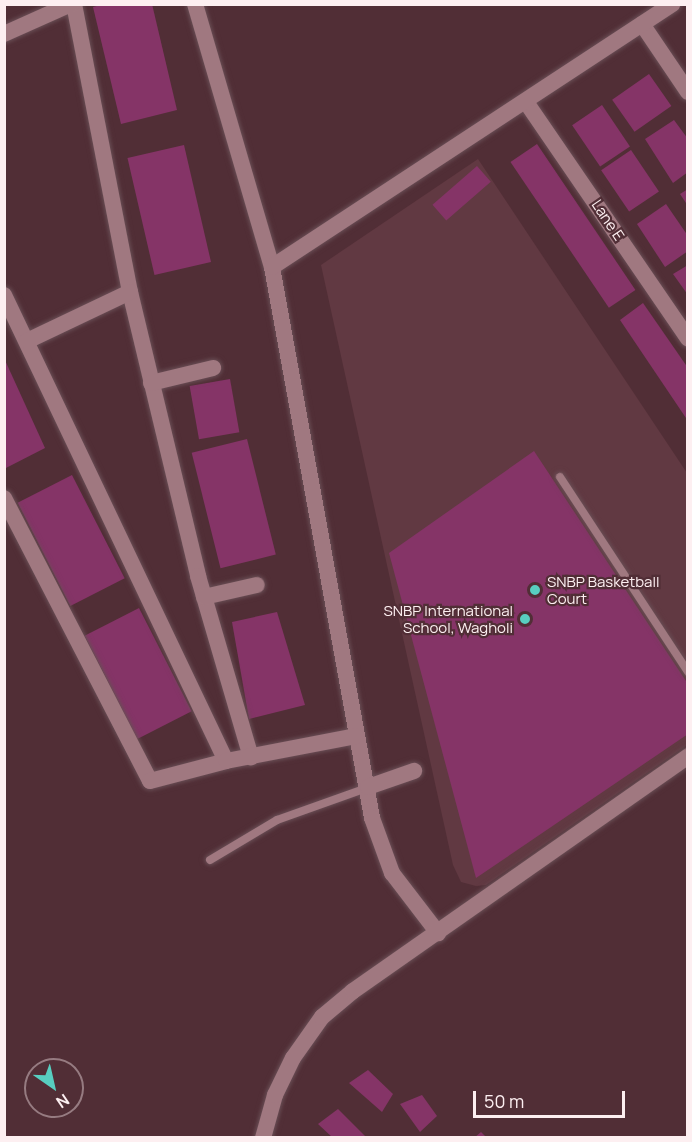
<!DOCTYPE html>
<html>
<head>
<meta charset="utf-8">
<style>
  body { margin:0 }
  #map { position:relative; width:692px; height:1142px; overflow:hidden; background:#512e36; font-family:Manrope,sans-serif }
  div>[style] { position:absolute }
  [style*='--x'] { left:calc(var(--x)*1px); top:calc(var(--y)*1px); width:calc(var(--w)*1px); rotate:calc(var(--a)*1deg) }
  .built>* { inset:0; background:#613942 }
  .building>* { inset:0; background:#853467; transform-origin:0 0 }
  .roads { filter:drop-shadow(0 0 2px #694e55) drop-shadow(0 0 2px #694e55) }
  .lane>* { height:8px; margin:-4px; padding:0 4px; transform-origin:4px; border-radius:4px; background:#a07880 }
  .street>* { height:16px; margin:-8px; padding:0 8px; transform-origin:8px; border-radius:8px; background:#a07880 }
  .dots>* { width:16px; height:16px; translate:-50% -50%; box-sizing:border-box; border:3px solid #512e36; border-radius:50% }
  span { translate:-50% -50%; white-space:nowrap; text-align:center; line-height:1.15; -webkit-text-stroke:4.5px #512e36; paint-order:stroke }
  .street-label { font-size:15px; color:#fdeff1 }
  .poi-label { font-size:15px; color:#fdeff1 }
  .left { translate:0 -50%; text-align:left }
  .right { translate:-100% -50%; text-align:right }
  .frame { position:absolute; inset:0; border:6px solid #fdeff1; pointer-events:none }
  .north { position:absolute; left:24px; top:1058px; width:60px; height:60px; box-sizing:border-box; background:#512e36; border:2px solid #967b81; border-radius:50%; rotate:146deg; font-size:16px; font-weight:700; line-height:24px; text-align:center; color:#fdeff1 }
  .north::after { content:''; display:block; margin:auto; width:21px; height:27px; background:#58cec0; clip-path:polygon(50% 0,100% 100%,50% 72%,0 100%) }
  .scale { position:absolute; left:473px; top:1091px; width:152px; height:27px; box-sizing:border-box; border:3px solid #fdeff1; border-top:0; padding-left:8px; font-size:18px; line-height:21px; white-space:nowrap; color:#fdeff1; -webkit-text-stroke:4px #512e36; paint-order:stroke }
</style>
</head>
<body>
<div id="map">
  <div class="built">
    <i style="clip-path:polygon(478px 159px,687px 473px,687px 745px,486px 885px,476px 886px,461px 882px,453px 865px,321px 265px)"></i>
  </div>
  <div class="building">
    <i style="clip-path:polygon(104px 4px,152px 4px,177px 110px,121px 124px,93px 7px)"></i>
    <i style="left:649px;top:74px;width:39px;height:45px;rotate:55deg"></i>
    <i style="left:602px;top:105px;width:50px;height:36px;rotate:56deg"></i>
    <i style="clip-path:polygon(674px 120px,688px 139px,688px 172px,673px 183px,645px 139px)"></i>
    <i style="left:537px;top:144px;width:176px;height:32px;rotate:56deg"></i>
    <i style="left:184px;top:145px;width:120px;height:58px;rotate:77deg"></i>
    <i style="left:631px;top:150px;width:50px;height:36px;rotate:56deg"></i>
    <i style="left:477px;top:166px;width:21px;height:59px;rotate:49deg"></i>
    <i style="clip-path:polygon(688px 189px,688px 206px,680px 194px)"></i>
    <i style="clip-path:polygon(666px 204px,688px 236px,688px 251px,665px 267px,637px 224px)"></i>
    <i style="clip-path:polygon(688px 265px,688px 295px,673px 274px)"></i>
    <i style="clip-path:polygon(643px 303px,688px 368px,688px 421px,620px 320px)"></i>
    <i style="clip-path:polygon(4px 358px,45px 448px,4px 469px)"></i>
    <i style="left:230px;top:379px;width:54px;height:41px;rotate:80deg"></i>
    <i style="left:247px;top:439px;width:119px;height:57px;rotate:76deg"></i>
    <i style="clip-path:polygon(534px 451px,688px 684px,688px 734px,476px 878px,389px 553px)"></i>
    <i style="left:72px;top:475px;width:116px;height:61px;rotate:63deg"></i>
    <i style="left:139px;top:608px;width:116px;height:61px;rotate:63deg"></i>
    <i style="clip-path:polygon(277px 612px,305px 705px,249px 719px,232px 622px)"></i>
    <i style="clip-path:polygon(368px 1070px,393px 1094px,382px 1112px,349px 1083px)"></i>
    <i style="clip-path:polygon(422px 1095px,437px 1116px,420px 1132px,400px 1104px)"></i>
    <i style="clip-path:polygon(338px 1109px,367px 1138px,333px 1138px,318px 1124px)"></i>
    <i style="clip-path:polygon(481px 1132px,487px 1138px,474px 1138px)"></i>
  </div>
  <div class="roads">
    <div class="lane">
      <i style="--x:560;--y:477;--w:233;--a:56.7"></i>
      <i style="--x:210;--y:860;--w:78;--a:-30.8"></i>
      <i style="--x:277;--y:820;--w:96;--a:-19.6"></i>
    </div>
    <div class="street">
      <i style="--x:74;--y:4;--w:293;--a:79"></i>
      <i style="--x:130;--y:292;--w:292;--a:76.5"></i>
      <i style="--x:198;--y:576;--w:189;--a:73.7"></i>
      <i style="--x:195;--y:4;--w:274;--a:73.7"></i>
      <i style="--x:272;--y:267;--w:560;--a:79.71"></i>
      <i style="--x:372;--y:818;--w:59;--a:70"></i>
      <i style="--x:392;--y:873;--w:76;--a:52.5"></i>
      <i style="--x:642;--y:24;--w:82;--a:55.9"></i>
      <i style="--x:4;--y:34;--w:73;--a:-24.1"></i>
      <i style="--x:526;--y:102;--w:287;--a:55.6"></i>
      <i style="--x:272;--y:267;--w:479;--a:-33.3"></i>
      <i style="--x:4;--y:295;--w:516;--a:64.53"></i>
      <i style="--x:27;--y:341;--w:114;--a:-25.4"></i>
      <i style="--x:151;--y:383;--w:64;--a:-13.6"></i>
      <i style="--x:4;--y:498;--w:318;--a:62.7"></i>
      <i style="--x:150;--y:781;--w:79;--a:-14.7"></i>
      <i style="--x:226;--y:761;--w:132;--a:-10.9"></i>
      <i style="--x:204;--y:597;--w:54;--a:-12.8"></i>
      <i style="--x:368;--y:787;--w:49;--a:-19.2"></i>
      <i style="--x:263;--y:1138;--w:45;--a:-74.4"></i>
      <i style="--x:275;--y:1095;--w:41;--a:-64.1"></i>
      <i style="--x:293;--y:1058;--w:50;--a:-54.7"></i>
      <i style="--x:322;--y:1017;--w:40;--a:-40"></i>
      <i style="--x:353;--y:991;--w:409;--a:-35"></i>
    </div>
  </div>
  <div class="dots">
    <i style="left:535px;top:590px;background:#58cec0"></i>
    <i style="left:525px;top:619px;background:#58cec0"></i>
  </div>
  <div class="street-label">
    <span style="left:608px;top:220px;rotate:56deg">Lane E</span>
  </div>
  <div class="poi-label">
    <span class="left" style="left:547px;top:590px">SNBP Basketball<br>Court</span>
    <span class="right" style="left:513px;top:619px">SNBP International<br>School, Wagholi</span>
  </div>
  <div class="frame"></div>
  <div class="north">N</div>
  <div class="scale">50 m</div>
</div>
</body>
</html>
